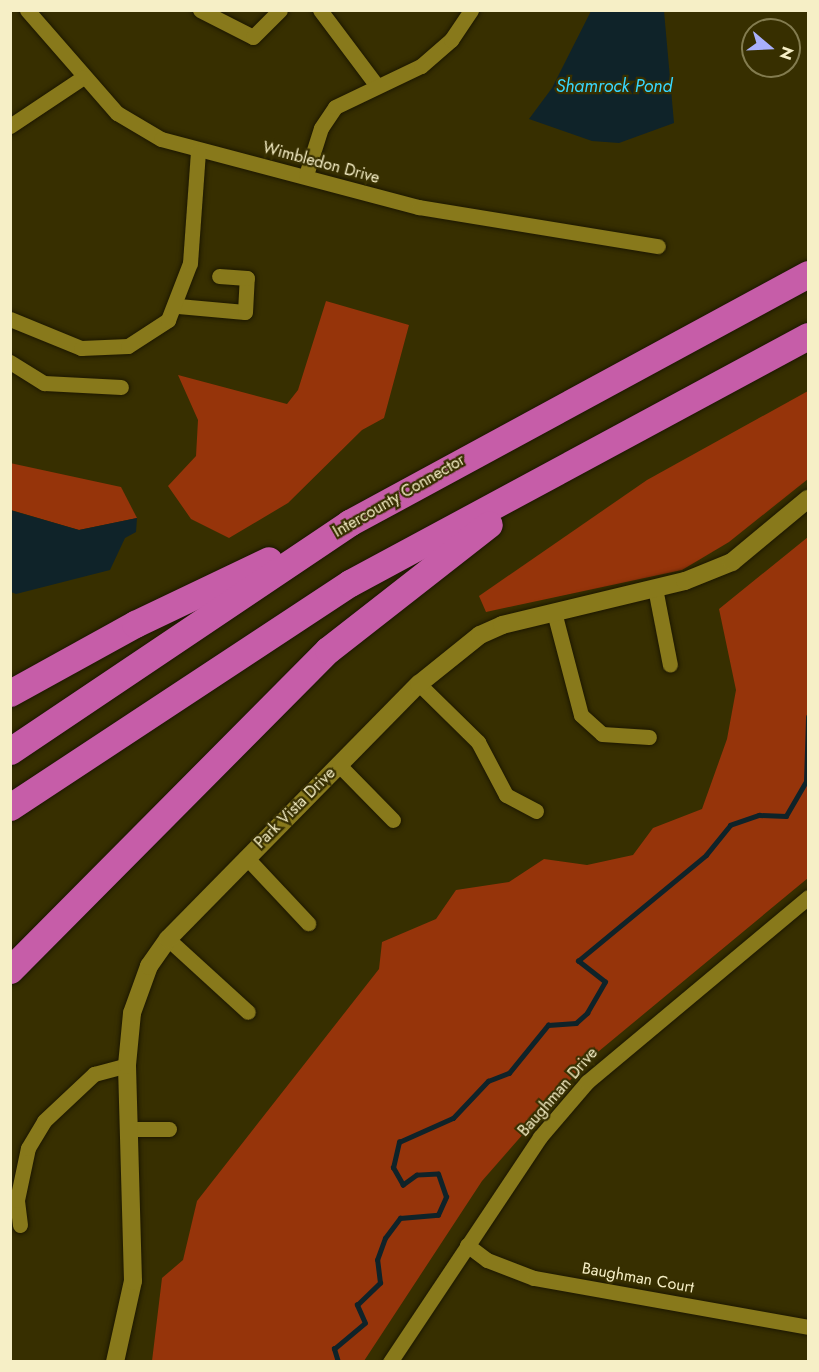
<!DOCTYPE html>
<html>
<head>
<meta charset="utf-8">
<style>
  body { margin:0 }
  #map { position:relative; width:819px; height:1372px; overflow:hidden; background:#372f00; font-family:Jost,sans-serif }
  div>[style] { position:absolute }
  [style*='--x'] { left:calc(var(--x)*1px); top:calc(var(--y)*1px); width:calc(var(--w)*1px); rotate:calc(var(--a)*1deg) }
  .forest>* { inset:0; background:#96340a }
  .water>* { inset:0; background:#0f2329 }
  .stream>* { height:4.5px; margin:-2.25px; padding:0 2.25px; transform-origin:2.25px; border-radius:2.25px; background:#0f2329 }
  .roads { filter:drop-shadow(0 0 2px #1c1700) drop-shadow(0 0 2px #1c1700) }
  .minor>* { height:15px; margin:-7.5px; padding:0 7.5px; transform-origin:7.5px; border-radius:7.5px; background:#88791b }
  .tertiary>* { height:18px; margin:-9px; padding:0 9px; transform-origin:9px; border-radius:9px; background:#88791b }
  .motorway>* { height:27px; margin:-13.5px; padding:0 13.5px; transform-origin:13.5px; border-radius:13.5px; background:#c65da8 }
  span { translate:-50% -50%; white-space:nowrap; text-align:center; line-height:1.15; -webkit-text-stroke:4.5px #372f00; paint-order:stroke }
  .street-label { font-size:16px; color:#f6efc6 }
  .water-label { font-size:18px; color:#38d7ff; font-style:italic }
  .frame { position:absolute; inset:0; border:12px solid #f6efc6; pointer-events:none }
  .north { position:absolute; left:741px; top:18px; width:60px; height:60px; box-sizing:border-box; background:#372f00; border:2px solid #837c4f; border-radius:50%; rotate:109deg; font-size:16px; font-weight:700; line-height:24px; text-align:center; color:#f6efc6 }
  .north::after { content:''; display:block; margin:auto; width:21px; height:27px; background:#a9b0fc; clip-path:polygon(50% 0,100% 100%,50% 72%,0 100%) }
</style>
</head>
<body>
<div id="map">
  <div class="forest">
    <i style="clip-path:polygon(326px 301px,409px 325px,384px 418px,362px 430px,288px 503px,229px 538px,191px 519px,168px 486px,196px 456px,198px 420px,178px 375px,287px 404px,298px 390px)"></i>
    <i style="clip-path:polygon(808px 391px,808px 479px,729px 542px,682px 570px,486px 612px,479px 596px,647px 480px)"></i>
    <i style="clip-path:polygon(10px 463px,121px 487px,137px 518px,79px 530px,11px 510px)"></i>
    <i style="clip-path:polygon(808px 537px,808px 878px,587px 1061px,482px 1181px,364px 1361px,152px 1361px,162px 1278px,183px 1260px,197px 1201px,379px 969px,382px 942px,436px 919px,456px 890px,509px 882px,544px 859px,587px 865px,633px 855px,653px 828px,702px 809px,727px 739px,736px 690px,719px 609px)"></i>
  </div>
  <div class="water">
    <i style="clip-path:polygon(591px 11px,664px 11px,674px 123px,619px 143px,592px 141px,529px 119px,552px 88px)"></i>
    <i style="clip-path:polygon(10px 510px,79px 530px,137px 518px,136px 532px,125px 538px,110px 570px,16px 594px,11px 592px)"></i>
  </div>
  <div class="stream">
    <i style="--x:338;--y:1362;--w:14;--a:-107"></i>
    <i style="--x:334;--y:1349;--w:40;--a:-40"></i>
    <i style="--x:365;--y:1323;--w:20;--a:-114"></i>
    <i style="--x:357;--y:1305;--w:32;--a:-44"></i>
    <i style="--x:380;--y:1283;--w:23;--a:-97"></i>
    <i style="--x:377;--y:1260;--w:23;--a:-70"></i>
    <i style="--x:385;--y:1238;--w:25;--a:-53"></i>
    <i style="--x:400;--y:1218;--w:38;--a:-5"></i>
    <i style="--x:438;--y:1215;--w:20;--a:-66"></i>
    <i style="--x:446;--y:1197;--w:24;--a:-109"></i>
    <i style="--x:438;--y:1174;--w:21;--a:177"></i>
    <i style="--x:417;--y:1175;--w:17;--a:144"></i>
    <i style="--x:403;--y:1185;--w:20;--a:-120"></i>
    <i style="--x:393;--y:1168;--w:27;--a:-77"></i>
    <i style="--x:399;--y:1142;--w:59;--a:-24"></i>
    <i style="--x:453;--y:1118;--w:51;--a:-46.6"></i>
    <i style="--x:488;--y:1081;--w:22;--a:-21"></i>
    <i style="--x:509;--y:1073;--w:62;--a:-50.9"></i>
    <i style="--x:548;--y:1025;--w:28;--a:-4"></i>
    <i style="--x:576;--y:1023;--w:15;--a:-42"></i>
    <i style="--x:587;--y:1013;--w:36;--a:-60"></i>
    <i style="--x:605;--y:982;--w:34;--a:-142"></i>
    <i style="--x:578;--y:961;--w:166;--a:-39.6"></i>
    <i style="--x:706;--y:855;--w:38;--a:-51"></i>
    <i style="--x:730;--y:825;--w:31;--a:-19"></i>
    <i style="--x:759;--y:815;--w:27;--a:2"></i>
    <i style="--x:786;--y:816;--w:39;--a:-60"></i>
    <i style="--x:806;--y:782;--w:65;--a:-88.2"></i>
  </div>
  <div class="roads">
    <div class="minor">
      <i style="--x:27;--y:10;--w:137;--a:48.9"></i>
      <i style="--x:117;--y:113;--w:51;--a:30.6"></i>
      <i style="--x:161;--y:139;--w:267;--a:14.8"></i>
      <i style="--x:419;--y:207;--w:242;--a:9.3"></i>
      <i style="--x:200;--y:10;--w:59;--a:27"></i>
      <i style="--x:253;--y:37;--w:38;--a:-45"></i>
      <i style="--x:320;--y:10;--w:95;--a:53.1"></i>
      <i style="--x:10;--y:126;--w:87;--a:-33.7"></i>
      <i style="--x:306;--y:175;--w:49;--a:-72.3"></i>
      <i style="--x:321;--y:128;--w:25;--a:-56"></i>
      <i style="--x:335;--y:107;--w:95;--a:-25.5"></i>
      <i style="--x:421;--y:66;--w:40;--a:-41"></i>
      <i style="--x:451;--y:40;--w:36;--a:-56"></i>
      <i style="--x:178;--y:306;--w:67;--a:5.1"></i>
      <i style="--x:245;--y:312;--w:34;--a:-87"></i>
      <i style="--x:247;--y:278;--w:28;--a:-176"></i>
      <i style="--x:10;--y:319;--w:77;--a:22.2"></i>
      <i style="--x:81;--y:348;--w:47;--a:-2.4"></i>
      <i style="--x:128;--y:346;--w:48;--a:-33"></i>
      <i style="--x:168;--y:320;--w:61;--a:-68.9"></i>
      <i style="--x:190;--y:263;--w:112;--a:-85.9"></i>
      <i style="--x:10;--y:362;--w:40;--a:32"></i>
      <i style="--x:44;--y:383;--w:77;--a:3"></i>
      <i style="--x:655;--y:588;--w:78;--a:79"></i>
      <i style="--x:554;--y:612;--w:106;--a:75.3"></i>
      <i style="--x:581;--y:715;--w:28;--a:42"></i>
      <i style="--x:602;--y:734;--w:47;--a:3.7"></i>
      <i style="--x:419;--y:684;--w:83;--a:44.5"></i>
      <i style="--x:478;--y:742;--w:60;--a:62.2"></i>
      <i style="--x:506;--y:795;--w:34;--a:28"></i>
      <i style="--x:339;--y:765;--w:77;--a:45.5"></i>
      <i style="--x:246;--y:857;--w:91;--a:46.8"></i>
      <i style="--x:168;--y:939;--w:108;--a:42.4"></i>
      <i style="--x:129;--y:1129;--w:40;--a:0"></i>
      <i style="--x:20;--y:1225;--w:25;--a:-97"></i>
      <i style="--x:17;--y:1200;--w:53;--a:-78.1"></i>
      <i style="--x:28;--y:1148;--w:31;--a:-59"></i>
      <i style="--x:44;--y:1121;--w:69;--a:-43.2"></i>
      <i style="--x:94;--y:1074;--w:34;--a:-15"></i>
      <i style="--x:467;--y:1245;--w:25;--a:37"></i>
      <i style="--x:487;--y:1260;--w:50;--a:21"></i>
      <i style="--x:534;--y:1278;--w:278;--a:10.1"></i>
      <i style="--x:390;--y:1362;--w:270;--a:-56.3"></i>
      <i style="--x:540;--y:1137;--w:72;--a:-49.5"></i>
      <i style="--x:587;--y:1082;--w:288;--a:-39.9"></i>
    </div>
    <div class="tertiary">
      <i style="--x:115;--y:1362;--w:83;--a:-77.5"></i>
      <i style="--x:133;--y:1281;--w:216;--a:-91.6"></i>
      <i style="--x:127;--y:1065;--w:52;--a:-84.5"></i>
      <i style="--x:132;--y:1013;--w:50;--a:-70.1"></i>
      <i style="--x:149;--y:966;--w:33;--a:-55"></i>
      <i style="--x:168;--y:939;--w:358;--a:-45.5"></i>
      <i style="--x:419;--y:684;--w:78;--a:-38.8"></i>
      <i style="--x:480;--y:635;--w:24;--a:-24"></i>
      <i style="--x:502;--y:625;--w:188;--a:-13.5"></i>
      <i style="--x:685;--y:581;--w:51;--a:-22"></i>
      <i style="--x:732;--y:562;--w:99;--a:-39.7"></i>
    </div>
    <div class="motorway">
      <i style="--x:10;--y:693;--w:143;--a:-28.9"></i>
      <i style="--x:135;--y:624;--w:148;--a:-25.5"></i>
      <i style="--x:10;--y:751;--w:409;--a:-33.9"></i>
      <i style="--x:349;--y:523;--w:522;--a:-28.48"></i>
      <i style="--x:10;--y:807;--w:407;--a:-33.4"></i>
      <i style="--x:350;--y:583;--w:520;--a:-28.34"></i>
      <i style="--x:10;--y:970;--w:451;--a:-45.2"></i>
      <i style="--x:328;--y:650;--w:204;--a:-38"></i>
    </div>
  </div>
  <div class="street-label">
    <span style="left:321px;top:163px;rotate:15deg">Wimbledon Drive</span>
    <span style="left:399px;top:496px;rotate:-30deg">Intercounty Connector</span>
    <span style="left:295px;top:808px;rotate:-45deg">Park Vista Drive</span>
    <span style="left:558px;top:1092px;rotate:-49deg">Baughman Drive</span>
    <span style="left:638px;top:1278px;rotate:10deg">Baughman Court</span>
  </div>
  <div class="water-label">
    <span style="left:614px;top:86px">Shamrock Pond</span>
  </div>
  <div class="frame"></div>
  <div class="north">N</div>
</div>
</body>
</html>
